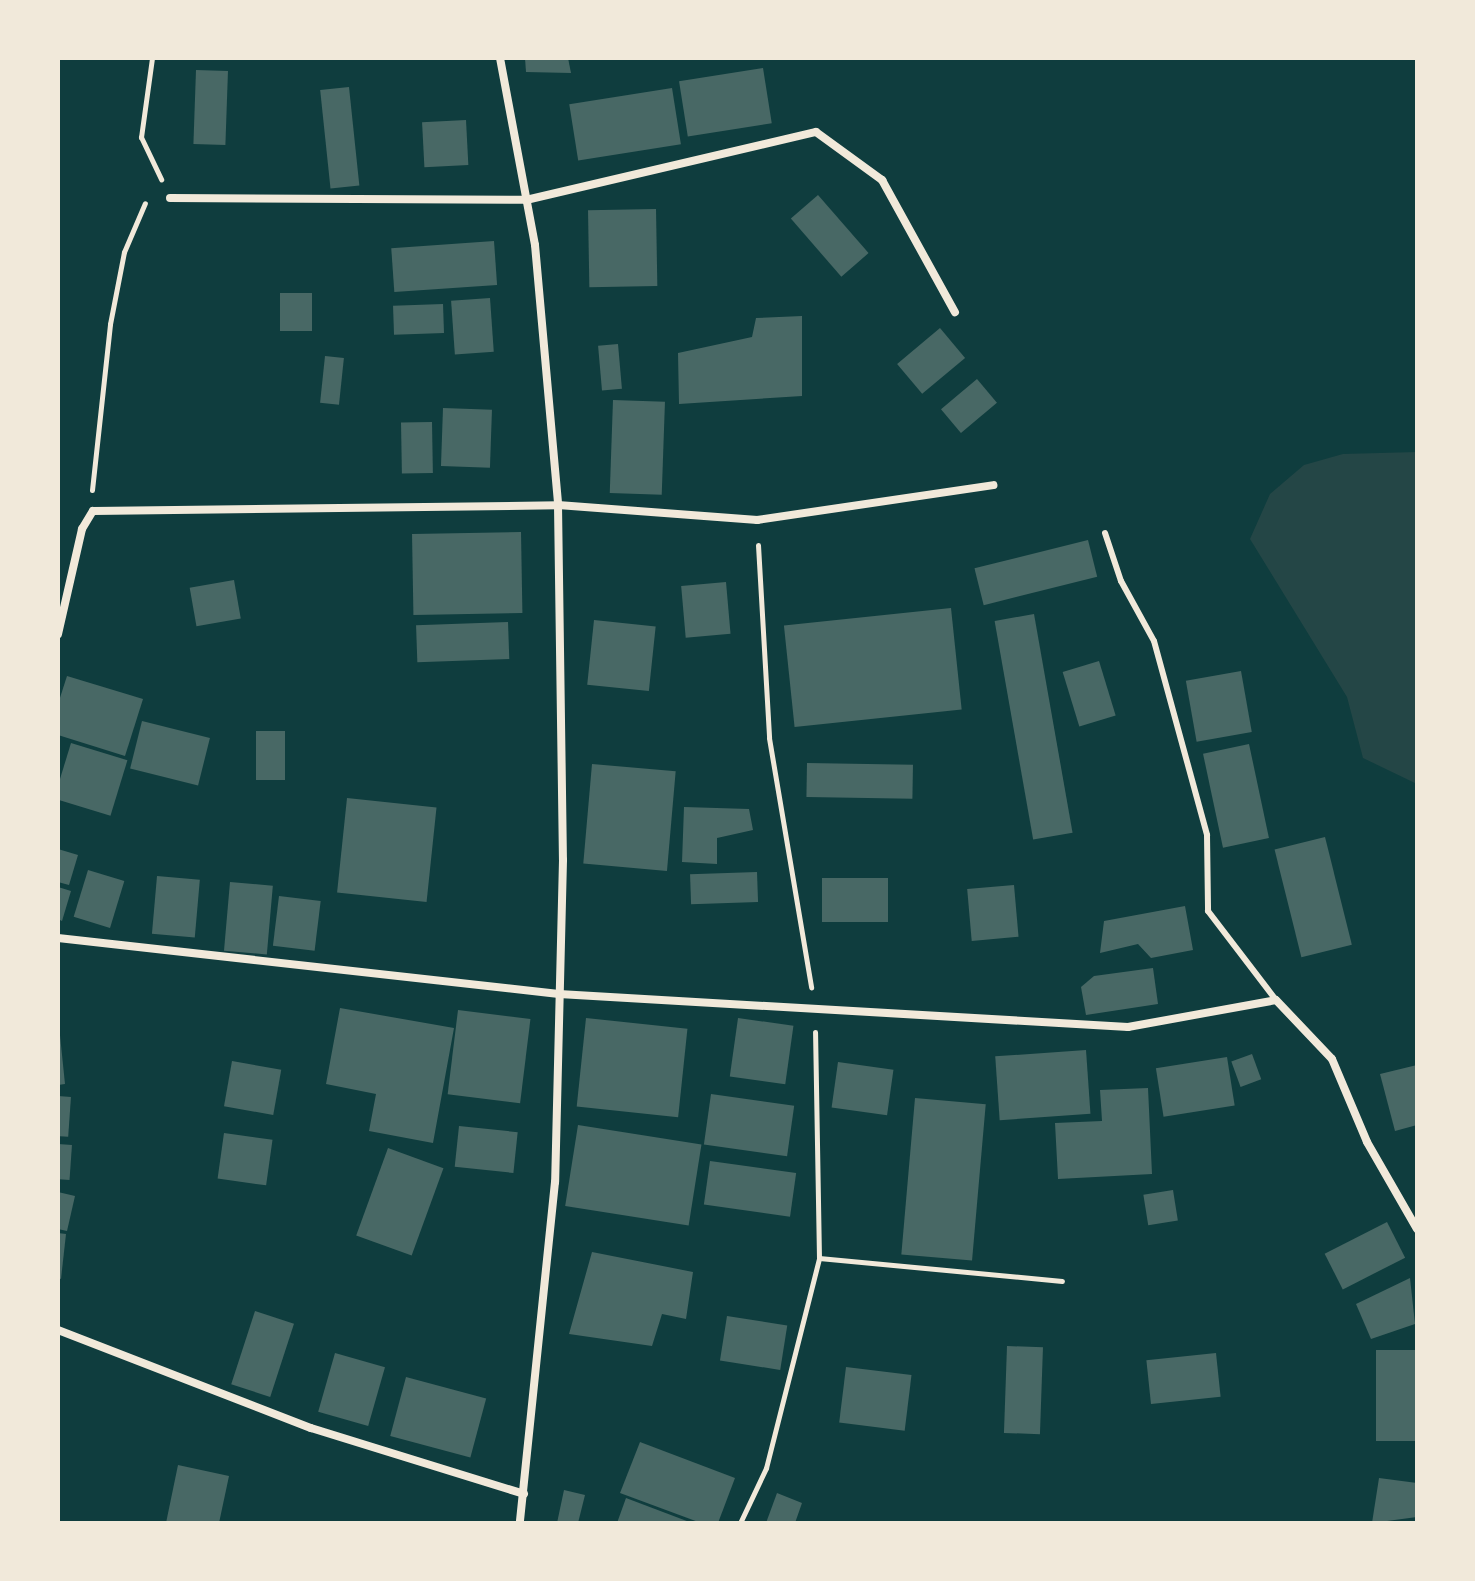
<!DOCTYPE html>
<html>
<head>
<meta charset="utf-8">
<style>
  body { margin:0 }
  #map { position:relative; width:1475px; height:1581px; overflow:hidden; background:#0f3d3e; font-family:"Noto Sans",sans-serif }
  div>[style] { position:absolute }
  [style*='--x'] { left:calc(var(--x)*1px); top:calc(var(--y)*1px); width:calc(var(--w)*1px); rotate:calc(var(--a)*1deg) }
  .green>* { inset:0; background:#244646 }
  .building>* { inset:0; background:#486865; transform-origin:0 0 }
  .path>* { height:5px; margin:-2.5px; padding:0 2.5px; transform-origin:2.5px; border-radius:2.5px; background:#f1e9da }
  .service>* { height:6px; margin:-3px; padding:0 3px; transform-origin:3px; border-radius:3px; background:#f1e9da }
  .minor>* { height:8px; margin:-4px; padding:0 4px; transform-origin:4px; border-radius:4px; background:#f1e9da }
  span { translate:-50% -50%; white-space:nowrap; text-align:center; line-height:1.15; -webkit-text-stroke:8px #f1e9da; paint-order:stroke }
  .frame { position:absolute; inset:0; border:60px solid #f1e9da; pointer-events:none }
</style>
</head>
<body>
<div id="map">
  <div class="green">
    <i style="clip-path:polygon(1417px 452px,1417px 784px,1363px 758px,1347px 697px,1250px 539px,1270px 494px,1304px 465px,1343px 454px)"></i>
  </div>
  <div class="building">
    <i style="clip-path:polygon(525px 58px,568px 58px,571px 73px,526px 72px)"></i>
    <i style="left:763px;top:68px;width:56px;height:85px;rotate:81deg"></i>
    <i style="left:196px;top:70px;width:32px;height:74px;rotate:2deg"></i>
    <i style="left:349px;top:87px;width:99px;height:29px;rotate:84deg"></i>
    <i style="left:672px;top:88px;width:57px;height:104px;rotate:81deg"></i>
    <i style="left:466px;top:120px;width:45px;height:44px;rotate:87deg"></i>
    <i style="left:818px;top:195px;width:77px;height:36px;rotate:49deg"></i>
    <i style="left:656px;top:209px;width:77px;height:68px;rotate:89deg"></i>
    <i style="left:494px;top:241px;width:44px;height:103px;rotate:86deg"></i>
    <i style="left:280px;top:293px;width:32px;height:38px"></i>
    <i style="left:490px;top:298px;width:54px;height:39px;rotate:86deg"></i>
    <i style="left:443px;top:304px;width:29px;height:50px;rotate:88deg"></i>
    <i style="clip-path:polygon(802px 316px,802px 396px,679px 404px,678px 353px,752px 337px,756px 318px)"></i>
    <i style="left:940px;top:328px;width:39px;height:56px;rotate:50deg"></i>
    <i style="left:618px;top:344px;width:45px;height:20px;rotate:85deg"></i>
    <i style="left:325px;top:356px;width:19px;height:47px;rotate:6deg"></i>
    <i style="left:977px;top:379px;width:31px;height:47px;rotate:50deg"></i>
    <i style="left:613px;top:400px;width:52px;height:93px;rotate:2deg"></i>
    <i style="left:443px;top:408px;width:49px;height:58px;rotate:2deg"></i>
    <i style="left:432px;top:422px;width:51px;height:31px;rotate:89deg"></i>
    <i style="left:521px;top:532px;width:81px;height:109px;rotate:89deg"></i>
    <i style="left:1088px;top:540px;width:38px;height:117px;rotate:76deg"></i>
    <i style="left:234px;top:580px;width:39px;height:45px;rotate:80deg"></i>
    <i style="left:726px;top:582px;width:52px;height:45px;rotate:85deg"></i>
    <i style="left:951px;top:608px;width:102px;height:168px;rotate:84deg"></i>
    <i style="left:1034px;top:614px;width:222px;height:40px;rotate:80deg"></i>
    <i style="left:594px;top:620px;width:62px;height:65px;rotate:6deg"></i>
    <i style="left:508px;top:622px;width:37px;height:92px;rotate:88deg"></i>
    <i style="left:1099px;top:661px;width:57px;height:38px;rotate:73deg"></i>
    <i style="left:1241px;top:671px;width:62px;height:56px;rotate:80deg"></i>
    <i style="clip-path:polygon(67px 676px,143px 699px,125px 756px,58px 735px,58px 704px)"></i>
    <i style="left:142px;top:721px;width:70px;height:49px;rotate:14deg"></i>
    <i style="left:256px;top:731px;width:29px;height:49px"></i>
    <i style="left:71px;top:743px;width:59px;height:58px;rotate:17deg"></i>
    <i style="left:1249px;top:744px;width:96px;height:47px;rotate:78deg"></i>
    <i style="left:807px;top:763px;width:106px;height:34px;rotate:1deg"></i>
    <i style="left:592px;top:764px;width:84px;height:100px;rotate:5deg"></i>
    <i style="left:347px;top:798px;width:90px;height:95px;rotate:6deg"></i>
    <i style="clip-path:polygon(684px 807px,749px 809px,753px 830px,717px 838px,717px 864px,682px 862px)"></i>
    <i style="left:1325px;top:837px;width:111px;height:52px;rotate:76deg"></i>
    <i style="clip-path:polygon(58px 849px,78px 855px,69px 885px,58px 882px)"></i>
    <i style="left:88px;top:870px;width:38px;height:49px;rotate:17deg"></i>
    <i style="left:757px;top:872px;width:30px;height:67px;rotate:88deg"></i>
    <i style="left:157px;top:876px;width:43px;height:58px;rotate:5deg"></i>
    <i style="left:822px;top:878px;width:66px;height:44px"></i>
    <i style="left:230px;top:882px;width:43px;height:69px;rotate:5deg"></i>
    <i style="left:1014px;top:885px;width:52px;height:47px;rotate:85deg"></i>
    <i style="clip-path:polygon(58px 887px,71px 891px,62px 921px,58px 919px)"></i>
    <i style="left:279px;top:896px;width:42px;height:50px;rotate:7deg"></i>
    <i style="clip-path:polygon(1185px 906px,1193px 950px,1151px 958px,1138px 944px,1100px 953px,1104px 921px)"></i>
    <i style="clip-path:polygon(1153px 968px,1158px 1004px,1086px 1015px,1081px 987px,1094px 976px)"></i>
    <i style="clip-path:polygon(340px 1008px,454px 1028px,433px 1143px,369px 1131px,376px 1094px,326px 1084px)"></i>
    <i style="left:458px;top:1010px;width:73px;height:85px;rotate:7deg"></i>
    <i style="clip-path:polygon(58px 1016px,65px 1084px,58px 1085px)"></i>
    <i style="left:586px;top:1018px;width:102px;height:89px;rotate:6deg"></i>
    <i style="left:738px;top:1018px;width:56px;height:59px;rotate:8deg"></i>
    <i style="left:1086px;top:1050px;width:64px;height:91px;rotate:86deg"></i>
    <i style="left:1252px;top:1054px;width:27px;height:22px;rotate:70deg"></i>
    <i style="left:1227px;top:1057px;width:49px;height:72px;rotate:81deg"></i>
    <i style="left:232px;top:1061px;width:50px;height:46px;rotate:10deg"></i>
    <i style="left:838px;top:1062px;width:56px;height:46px;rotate:8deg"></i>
    <i style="clip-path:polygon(1417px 1065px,1417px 1125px,1395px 1131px,1380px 1074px)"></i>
    <i style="clip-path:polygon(1148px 1088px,1152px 1174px,1058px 1179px,1055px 1123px,1102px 1121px,1100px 1090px)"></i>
    <i style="left:711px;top:1094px;width:84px;height:51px;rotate:8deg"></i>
    <i style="left:58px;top:1096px;width:13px;height:40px;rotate:4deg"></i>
    <i style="left:915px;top:1098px;width:71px;height:157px;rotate:5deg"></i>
    <i style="left:578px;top:1125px;width:125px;height:82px;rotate:9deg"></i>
    <i style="left:459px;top:1126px;width:59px;height:41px;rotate:6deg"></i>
    <i style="left:224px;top:1133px;width:49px;height:46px;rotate:8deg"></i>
    <i style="left:58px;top:1144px;width:14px;height:35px;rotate:4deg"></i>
    <i style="left:388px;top:1148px;width:59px;height:93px;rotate:20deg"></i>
    <i style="left:710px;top:1161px;width:87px;height:44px;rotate:8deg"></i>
    <i style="left:1173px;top:1190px;width:31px;height:30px;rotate:81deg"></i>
    <i style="clip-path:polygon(58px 1192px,75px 1196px,67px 1231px,58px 1229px)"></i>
    <i style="left:1387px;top:1222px;width:40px;height:70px;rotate:63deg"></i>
    <i style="clip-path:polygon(58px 1233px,66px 1234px,61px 1279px,58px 1278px)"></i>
    <i style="clip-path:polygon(592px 1252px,693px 1272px,686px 1319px,662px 1314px,652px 1346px,569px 1334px)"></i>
    <i style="clip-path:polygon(1410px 1278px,1415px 1324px,1371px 1339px,1356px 1304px)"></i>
    <i style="left:255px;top:1311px;width:41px;height:77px;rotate:18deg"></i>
    <i style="left:727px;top:1316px;width:61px;height:45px;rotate:9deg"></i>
    <i style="left:1007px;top:1346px;width:36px;height:87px;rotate:2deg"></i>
    <i style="left:1417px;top:1350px;width:91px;height:41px;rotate:90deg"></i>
    <i style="left:335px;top:1353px;width:52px;height:61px;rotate:16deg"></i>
    <i style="left:1216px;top:1353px;width:44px;height:70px;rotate:84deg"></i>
    <i style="left:846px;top:1367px;width:66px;height:56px;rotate:7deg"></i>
    <i style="left:406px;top:1377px;width:83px;height:61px;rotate:15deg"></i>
    <i style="clip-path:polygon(640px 1442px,735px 1478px,718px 1523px,701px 1523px,620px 1493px)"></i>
    <i style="clip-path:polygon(178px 1465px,229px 1476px,219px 1523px,166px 1523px)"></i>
    <i style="clip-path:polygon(1379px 1478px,1417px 1483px,1417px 1517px,1372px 1523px)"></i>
    <i style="clip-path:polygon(564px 1490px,585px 1495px,578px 1523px,557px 1523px)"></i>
    <i style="clip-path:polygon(777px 1493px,802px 1503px,795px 1523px,766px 1523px)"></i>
    <i style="clip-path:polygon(626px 1498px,692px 1523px,617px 1523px)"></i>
  </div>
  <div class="path">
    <i style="--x:152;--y:58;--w:80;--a:97.9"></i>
    <i style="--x:141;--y:137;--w:47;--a:64.5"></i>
    <i style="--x:92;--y:490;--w:167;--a:-83.8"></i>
    <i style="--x:110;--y:324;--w:73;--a:-79"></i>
    <i style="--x:124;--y:252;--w:53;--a:-66.8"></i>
    <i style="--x:758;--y:545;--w:193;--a:86.7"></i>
    <i style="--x:769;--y:738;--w:253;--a:80.4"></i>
    <i style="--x:819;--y:1258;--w:244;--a:5.4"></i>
    <i style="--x:740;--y:1523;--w:61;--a:-64.7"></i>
    <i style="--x:766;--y:1468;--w:217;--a:-75.8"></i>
    <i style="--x:819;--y:1258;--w:226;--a:-91"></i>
  </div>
  <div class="service">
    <i style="--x:1105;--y:533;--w:51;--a:71.6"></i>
    <i style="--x:1121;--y:581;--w:68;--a:61.2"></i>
    <i style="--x:1154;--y:641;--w:201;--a:74.7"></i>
    <i style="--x:1207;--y:835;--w:76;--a:89.2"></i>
    <i style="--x:1208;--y:911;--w:112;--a:52.6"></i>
  </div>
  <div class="minor">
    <i style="--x:500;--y:58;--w:190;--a:79.4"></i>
    <i style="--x:535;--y:245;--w:261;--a:84.9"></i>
    <i style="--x:558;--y:505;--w:355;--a:89.2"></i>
    <i style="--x:563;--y:860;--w:322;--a:91.4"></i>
    <i style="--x:555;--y:1182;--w:343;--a:95.9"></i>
    <i style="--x:170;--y:198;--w:356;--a:0.3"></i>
    <i style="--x:526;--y:200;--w:298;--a:-13.2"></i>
    <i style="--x:816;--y:132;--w:82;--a:36"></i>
    <i style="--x:882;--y:180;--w:151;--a:61.1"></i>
    <i style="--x:58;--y:634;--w:108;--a:-77.1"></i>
    <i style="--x:82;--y:529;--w:21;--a:-59"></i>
    <i style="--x:93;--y:511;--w:465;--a:-0.7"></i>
    <i style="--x:558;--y:505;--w:200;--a:4.3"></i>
    <i style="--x:757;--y:520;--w:239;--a:-8.4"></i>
    <i style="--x:58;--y:938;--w:504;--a:6.38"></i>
    <i style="--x:559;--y:994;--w:570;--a:3.32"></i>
    <i style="--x:1128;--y:1027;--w:150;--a:-10.3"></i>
    <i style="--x:1276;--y:1000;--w:81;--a:46.5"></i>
    <i style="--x:1332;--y:1059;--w:90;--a:67.1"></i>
    <i style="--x:1367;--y:1142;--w:100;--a:60.1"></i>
    <i style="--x:58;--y:1330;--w:271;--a:21.2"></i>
    <i style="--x:311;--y:1428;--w:223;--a:17.2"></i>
  </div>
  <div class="frame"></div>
</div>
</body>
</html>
